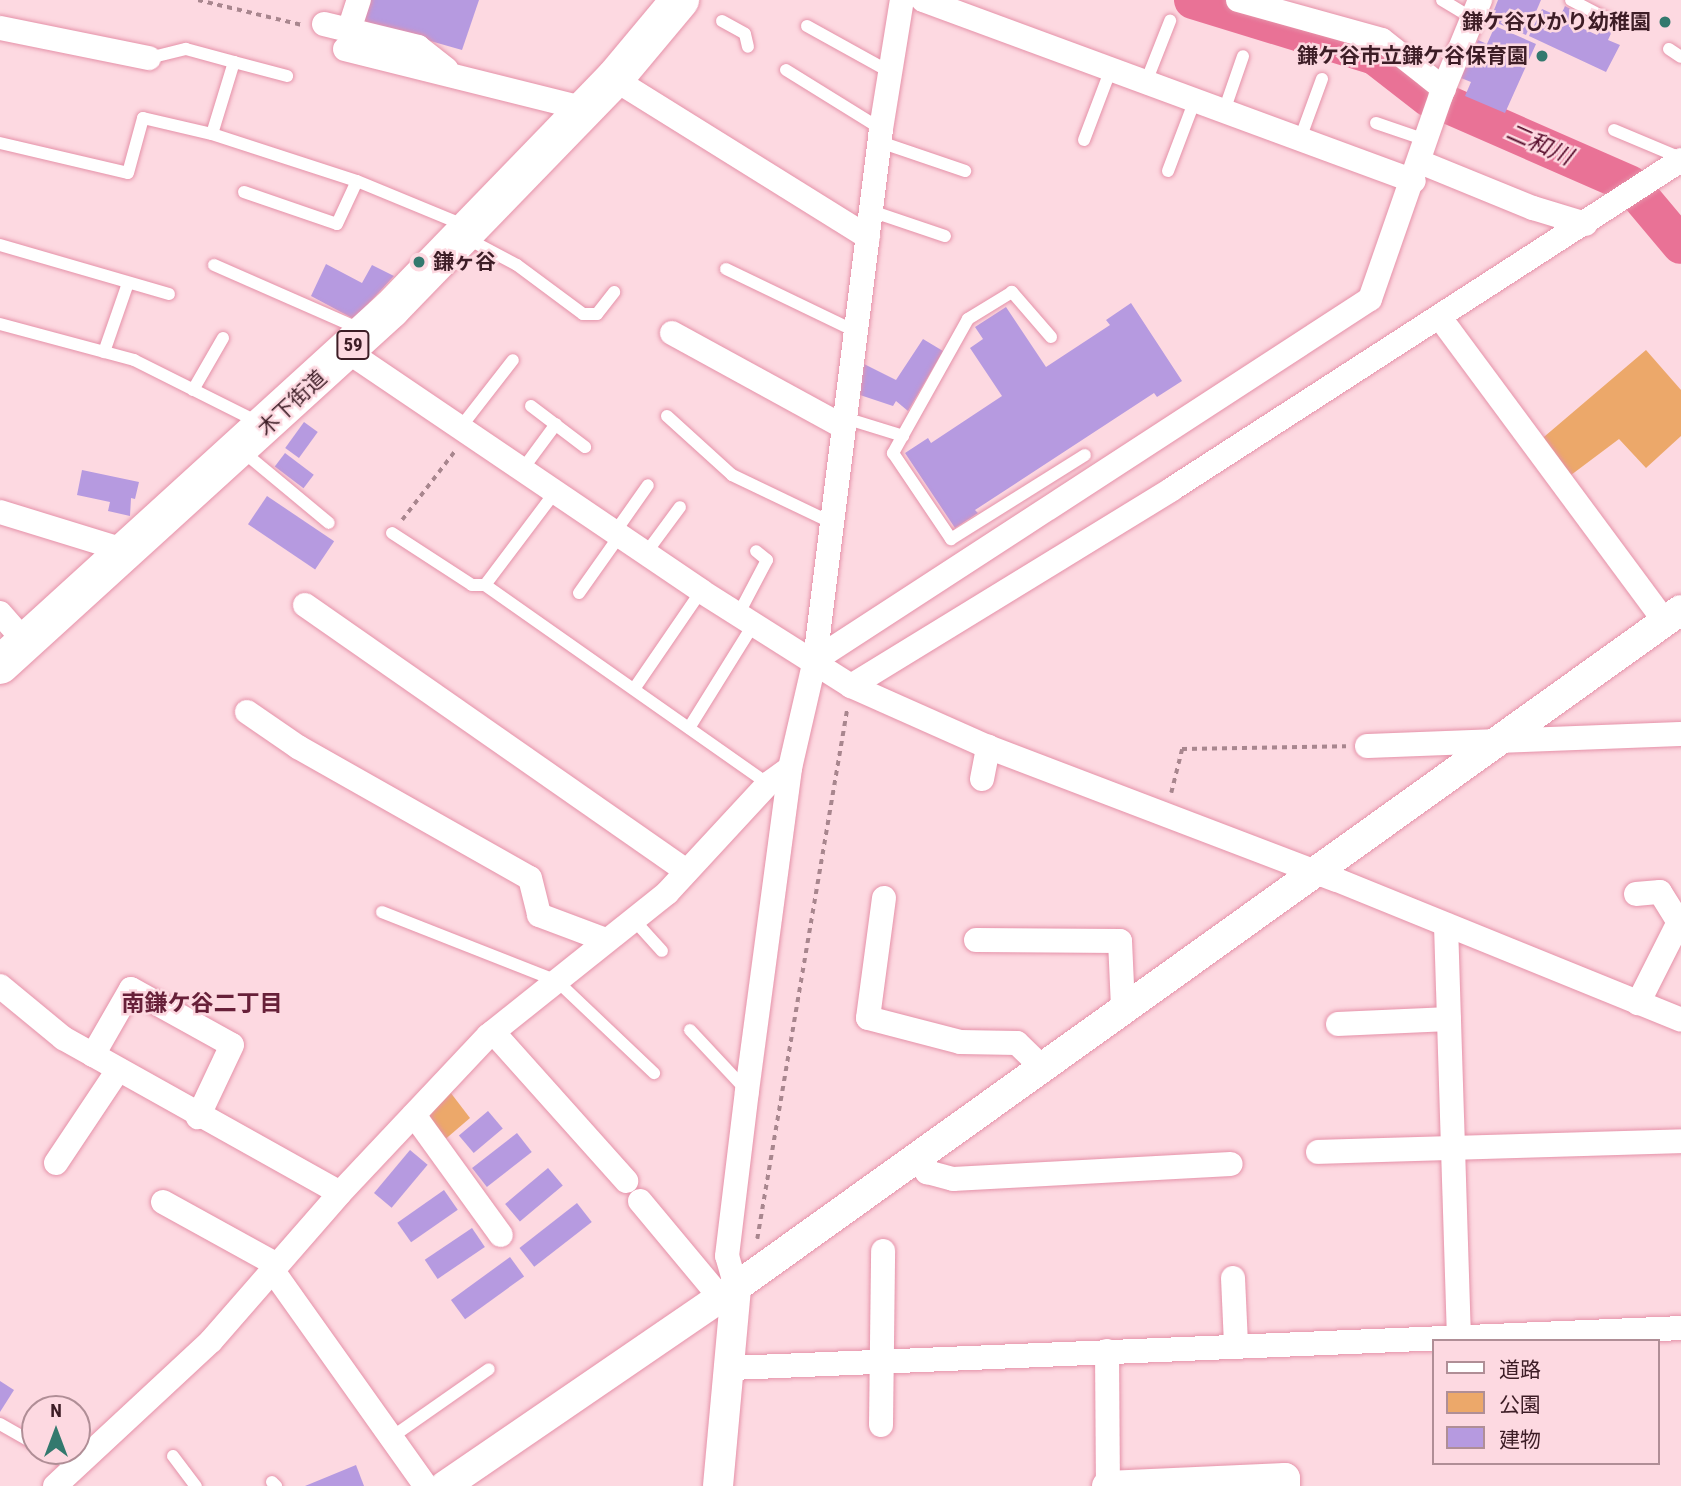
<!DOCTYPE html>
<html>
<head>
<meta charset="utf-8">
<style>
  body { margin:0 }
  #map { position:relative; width:1681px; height:1486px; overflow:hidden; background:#fdd9e1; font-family:"Roboto Condensed","Noto Sans JP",sans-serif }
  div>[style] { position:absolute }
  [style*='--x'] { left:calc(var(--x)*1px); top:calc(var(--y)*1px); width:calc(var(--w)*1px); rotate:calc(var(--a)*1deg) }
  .green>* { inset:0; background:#eca86a }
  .river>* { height:38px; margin:-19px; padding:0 19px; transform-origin:19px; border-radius:19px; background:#e97296 }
  .building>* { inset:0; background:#b69ae0; transform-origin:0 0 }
  .path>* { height:3.5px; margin-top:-1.75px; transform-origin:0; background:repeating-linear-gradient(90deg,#a8868e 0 5px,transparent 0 10px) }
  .roads { filter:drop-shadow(0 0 2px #e592a9) drop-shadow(0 0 2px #e592a9) }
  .service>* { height:12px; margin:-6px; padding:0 6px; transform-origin:6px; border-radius:6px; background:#fff }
  .minor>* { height:24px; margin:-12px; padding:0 12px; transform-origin:12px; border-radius:12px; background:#fff }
  .tertiary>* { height:30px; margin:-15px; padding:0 15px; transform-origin:15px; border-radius:15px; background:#fff }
  .primary>* { height:38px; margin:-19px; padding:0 19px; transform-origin:19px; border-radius:19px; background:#fff }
  .dots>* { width:19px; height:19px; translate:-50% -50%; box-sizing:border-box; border:4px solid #fdd9e1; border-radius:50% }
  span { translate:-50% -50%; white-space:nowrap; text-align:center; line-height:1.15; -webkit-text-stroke:5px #fdd9e1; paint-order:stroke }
  .shield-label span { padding:2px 5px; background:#fdd9e1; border:2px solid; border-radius:5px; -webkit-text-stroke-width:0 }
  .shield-label { font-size:19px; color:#3d1d26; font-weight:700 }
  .poi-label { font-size:21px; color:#3d1d26; font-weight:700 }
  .right { translate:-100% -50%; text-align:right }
  .left { translate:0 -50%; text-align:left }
  .street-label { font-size:21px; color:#3d1d26 }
  .water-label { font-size:23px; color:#560b2a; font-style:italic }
  .neighbourhood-label { font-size:23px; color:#672039; font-weight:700 }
  .legend { position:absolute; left:1432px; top:1339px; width:228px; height:126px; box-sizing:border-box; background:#fdd9e1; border:2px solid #b08e96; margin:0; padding:9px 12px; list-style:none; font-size:21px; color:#3d1d26 }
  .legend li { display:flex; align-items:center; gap:14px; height:35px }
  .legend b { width:35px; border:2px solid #b08e96 }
  .north { position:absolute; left:21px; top:1395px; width:70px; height:70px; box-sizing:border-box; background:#fdd9e1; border:2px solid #b08e96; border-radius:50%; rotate:0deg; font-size:19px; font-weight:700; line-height:28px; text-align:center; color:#3d1d26 }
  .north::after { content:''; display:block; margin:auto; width:24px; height:32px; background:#33796e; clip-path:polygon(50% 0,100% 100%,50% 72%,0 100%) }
</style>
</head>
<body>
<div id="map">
  <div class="green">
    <i style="clip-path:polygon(1646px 350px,1681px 390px,1681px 436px,1646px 468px,1619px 439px,1567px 478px,1538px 442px)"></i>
    <i style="clip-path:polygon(447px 1088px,470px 1118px,442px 1142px,430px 1128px,429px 1115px)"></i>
  </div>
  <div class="river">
    <i style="--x:1193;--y:0;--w:190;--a:17.1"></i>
    <i style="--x:1375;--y:56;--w:68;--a:37.9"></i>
    <i style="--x:1449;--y:105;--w:197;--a:23.7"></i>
    <i style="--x:1639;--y:195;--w:65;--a:50"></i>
  </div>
  <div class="building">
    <i style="clip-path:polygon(367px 0,479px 0,462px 50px,360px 21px)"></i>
    <i style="clip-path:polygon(1498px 0,1541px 0,1526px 35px,1490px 20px)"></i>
    <i style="clip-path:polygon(1565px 6px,1578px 13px,1573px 24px,1597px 35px,1602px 24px,1613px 29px,1608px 40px,1620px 45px,1606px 72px,1529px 36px,1542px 9px,1560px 17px)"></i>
    <i style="clip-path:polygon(1495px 26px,1536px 44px,1505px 113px,1465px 96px,1471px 82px,1461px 78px,1478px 40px,1487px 44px)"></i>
    <i style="clip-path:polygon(326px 264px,362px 283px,372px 265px,394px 276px,354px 319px,311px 296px)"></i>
    <i style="clip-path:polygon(1131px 303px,1182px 381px,1157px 397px,1154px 393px,975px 510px,978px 513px,955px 528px,905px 453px,928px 438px,931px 443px,1002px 396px,970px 348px,983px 339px,975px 327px,1006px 307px,1046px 367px,1110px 325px,1106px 320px)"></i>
    <i style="clip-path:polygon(923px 339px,943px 351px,908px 411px,896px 401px,893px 406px,860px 395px,864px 364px,896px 380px)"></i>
    <i style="left:304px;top:422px;width:17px;height:32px;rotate:36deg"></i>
    <i style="left:285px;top:453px;width:36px;height:17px;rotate:37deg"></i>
    <i style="clip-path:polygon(82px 470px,139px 482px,135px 499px,131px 498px,130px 516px,108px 511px,110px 502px,77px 495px)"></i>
    <i style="left:267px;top:496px;width:81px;height:34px;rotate:34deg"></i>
    <i style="left:488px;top:1111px;width:23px;height:38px;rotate:50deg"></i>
    <i style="left:517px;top:1133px;width:24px;height:57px;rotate:52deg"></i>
    <i style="left:410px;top:1150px;width:23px;height:56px;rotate:40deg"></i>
    <i style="left:548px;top:1168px;width:23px;height:56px;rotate:50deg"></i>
    <i style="left:444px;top:1190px;width:24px;height:57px;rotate:55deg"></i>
    <i style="left:577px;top:1203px;width:24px;height:73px;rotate:52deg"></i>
    <i style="left:472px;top:1228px;width:23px;height:57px;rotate:56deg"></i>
    <i style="left:510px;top:1257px;width:24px;height:73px;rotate:54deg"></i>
    <i style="clip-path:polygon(0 1381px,14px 1390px,0 1412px)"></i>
    <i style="clip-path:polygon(77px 1423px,91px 1431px,77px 1456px,70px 1451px,77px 1451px)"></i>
    <i style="clip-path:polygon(356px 1465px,364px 1486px,305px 1486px)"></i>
  </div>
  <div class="path">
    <i style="--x:198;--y:0;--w:107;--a:13.5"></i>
    <i style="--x:402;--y:520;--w:87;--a:-52.5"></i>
    <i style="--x:1171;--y:793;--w:45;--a:-76"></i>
    <i style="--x:1182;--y:749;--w:164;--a:-1"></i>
    <i style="--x:757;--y:1239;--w:538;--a:-80.36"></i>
  </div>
  <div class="roads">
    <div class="service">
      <i style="--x:1442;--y:0;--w:35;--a:31"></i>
      <i style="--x:1571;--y:0;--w:47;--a:27.6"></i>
      <i style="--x:722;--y:21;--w:26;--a:29"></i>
      <i style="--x:745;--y:34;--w:13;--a:77"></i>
      <i style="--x:807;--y:26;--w:95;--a:29"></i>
      <i style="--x:1669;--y:49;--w:14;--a:34"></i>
      <i style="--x:149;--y:58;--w:38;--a:-14"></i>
      <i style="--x:186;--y:49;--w:50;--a:15.2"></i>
      <i style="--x:234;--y:62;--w:75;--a:107"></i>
      <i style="--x:234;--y:62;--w:55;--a:14.8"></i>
      <i style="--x:786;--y:70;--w:112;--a:31.8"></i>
      <i style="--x:1146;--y:82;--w:66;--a:-68.5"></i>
      <i style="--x:1224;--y:111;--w:58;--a:-70.9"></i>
      <i style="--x:1376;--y:123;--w:53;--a:18.8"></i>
      <i style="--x:1614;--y:130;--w:73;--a:22.7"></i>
      <i style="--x:1300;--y:139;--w:64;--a:-69.9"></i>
      <i style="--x:1084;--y:140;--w:76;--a:-69.2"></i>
      <i style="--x:880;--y:142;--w:90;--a:18.8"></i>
      <i style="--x:0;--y:143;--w:131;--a:13.2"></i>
      <i style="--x:128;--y:173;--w:57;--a:-74.7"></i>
      <i style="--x:143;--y:118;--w:71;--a:13.1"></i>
      <i style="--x:212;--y:134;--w:152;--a:18"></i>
      <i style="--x:357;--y:181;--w:116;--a:22.4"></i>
      <i style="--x:1168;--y:171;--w:76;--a:-69.2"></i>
      <i style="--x:244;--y:192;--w:98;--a:19"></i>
      <i style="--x:337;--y:224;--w:47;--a:-65.1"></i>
      <i style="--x:871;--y:211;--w:78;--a:18.7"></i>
      <i style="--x:468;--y:239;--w:55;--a:28"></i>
      <i style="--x:517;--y:265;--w:82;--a:36.6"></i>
      <i style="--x:583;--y:314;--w:14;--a:0"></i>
      <i style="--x:597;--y:314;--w:28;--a:-52"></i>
      <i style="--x:0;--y:245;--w:176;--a:16.2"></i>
      <i style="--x:214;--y:265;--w:159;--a:23.7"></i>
      <i style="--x:726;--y:269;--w:143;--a:25.7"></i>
      <i style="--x:0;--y:324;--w:139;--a:15"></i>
      <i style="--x:134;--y:360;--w:141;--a:26.6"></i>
      <i style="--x:1051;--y:337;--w:60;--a:-130.9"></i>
      <i style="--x:1012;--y:292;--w:52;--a:148.5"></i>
      <i style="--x:968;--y:319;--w:154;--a:119.2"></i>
      <i style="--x:893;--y:453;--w:104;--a:56"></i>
      <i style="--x:951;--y:539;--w:158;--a:-32.1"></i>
      <i style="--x:104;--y:352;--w:73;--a:-70.8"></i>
      <i style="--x:193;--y:390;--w:60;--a:-60"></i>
      <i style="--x:531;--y:406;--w:68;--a:37.2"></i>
      <i style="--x:667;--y:416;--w:88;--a:42.2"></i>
      <i style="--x:732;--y:475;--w:111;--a:25.6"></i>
      <i style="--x:845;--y:418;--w:61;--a:17.2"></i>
      <i style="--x:460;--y:428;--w:86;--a:-52.1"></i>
      <i style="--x:241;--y:450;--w:114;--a:39.7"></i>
      <i style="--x:522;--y:470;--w:57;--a:-53.5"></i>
      <i style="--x:615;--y:532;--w:57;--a:-54.9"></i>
      <i style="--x:392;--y:533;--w:95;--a:33"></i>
      <i style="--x:472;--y:585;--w:13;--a:0"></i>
      <i style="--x:485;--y:585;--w:116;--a:-53"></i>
      <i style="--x:646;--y:553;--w:57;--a:-53.5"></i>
      <i style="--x:485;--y:585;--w:346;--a:35.1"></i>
      <i style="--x:579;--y:593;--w:71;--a:-54.7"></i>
      <i style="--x:738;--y:615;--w:62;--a:-62.2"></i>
      <i style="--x:767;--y:560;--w:14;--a:-141"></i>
      <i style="--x:634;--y:689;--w:119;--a:-55.6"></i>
      <i style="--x:689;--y:728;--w:121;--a:-58.1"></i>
      <i style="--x:382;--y:912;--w:188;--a:21.5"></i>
      <i style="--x:557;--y:981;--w:134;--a:43.5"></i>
      <i style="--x:633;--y:919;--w:43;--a:47.8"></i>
      <i style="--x:690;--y:1030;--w:83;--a:46.9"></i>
      <i style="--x:0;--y:1424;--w:40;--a:29.7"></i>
      <i style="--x:392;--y:1437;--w:118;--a:-35"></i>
      <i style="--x:48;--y:1451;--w:32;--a:30"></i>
      <i style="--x:173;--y:1456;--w:38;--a:53"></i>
      <i style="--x:272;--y:1482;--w:6;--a:45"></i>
    </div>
    <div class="minor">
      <i style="--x:923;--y:0;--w:523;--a:20.24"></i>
      <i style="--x:1238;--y:0;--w:149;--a:15.5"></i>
      <i style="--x:1382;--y:40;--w:79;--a:38.3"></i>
      <i style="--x:324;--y:24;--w:97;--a:13.7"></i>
      <i style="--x:418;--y:47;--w:36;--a:38"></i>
      <i style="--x:0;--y:28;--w:152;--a:11.4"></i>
      <i style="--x:349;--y:30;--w:32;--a:-72"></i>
      <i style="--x:345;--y:49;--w:247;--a:14"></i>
      <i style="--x:614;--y:79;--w:299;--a:31.9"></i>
      <i style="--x:1420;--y:162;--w:122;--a:22.2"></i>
      <i style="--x:1533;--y:208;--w:55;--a:16.8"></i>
      <i style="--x:1441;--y:319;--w:377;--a:53.5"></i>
      <i style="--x:672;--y:333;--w:196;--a:28.7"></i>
      <i style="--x:347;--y:351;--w:428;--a:34.1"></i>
      <i style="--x:701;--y:591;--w:178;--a:32.3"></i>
      <i style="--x:851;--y:686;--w:150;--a:24"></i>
      <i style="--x:988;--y:747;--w:373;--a:20.9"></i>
      <i style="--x:1337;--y:880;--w:371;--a:22.1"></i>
      <i style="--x:0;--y:512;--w:133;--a:17.1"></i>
      <i style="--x:305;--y:605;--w:465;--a:34.9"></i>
      <i style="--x:0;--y:613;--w:38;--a:49"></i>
      <i style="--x:815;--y:660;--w:662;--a:-33.04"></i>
      <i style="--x:1370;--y:299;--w:216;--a:-70.8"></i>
      <i style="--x:1441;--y:95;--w:103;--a:-67.7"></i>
      <i style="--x:851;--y:686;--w:377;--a:-31.5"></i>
      <i style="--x:1172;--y:489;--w:606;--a:-32.88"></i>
      <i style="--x:247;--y:712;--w:62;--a:34.5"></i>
      <i style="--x:298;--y:747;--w:266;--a:29.5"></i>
      <i style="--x:530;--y:878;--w:38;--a:76"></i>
      <i style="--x:539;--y:915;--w:72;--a:20.5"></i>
      <i style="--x:1367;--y:746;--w:314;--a:-2.2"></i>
      <i style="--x:982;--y:779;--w:33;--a:-79"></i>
      <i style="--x:1636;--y:894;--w:24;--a:-5"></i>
      <i style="--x:1660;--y:892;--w:36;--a:58"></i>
      <i style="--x:1679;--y:922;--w:91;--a:116.8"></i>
      <i style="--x:884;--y:898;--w:121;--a:97.6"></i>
      <i style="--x:868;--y:1018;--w:95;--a:14.6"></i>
      <i style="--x:960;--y:1042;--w:57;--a:1"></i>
      <i style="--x:1017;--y:1043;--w:35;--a:44"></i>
      <i style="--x:1446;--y:925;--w:411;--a:88.2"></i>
      <i style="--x:976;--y:940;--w:144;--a:0.4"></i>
      <i style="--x:1120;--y:941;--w:67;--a:87.4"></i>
      <i style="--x:0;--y:986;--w:82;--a:39.5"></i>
      <i style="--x:63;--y:1038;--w:317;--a:29.2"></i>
      <i style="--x:1338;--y:1024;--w:111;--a:-2.6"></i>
      <i style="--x:493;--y:1032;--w:200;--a:48.2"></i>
      <i style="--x:93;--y:1055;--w:76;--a:-60.1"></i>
      <i style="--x:131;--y:989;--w:115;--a:29"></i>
      <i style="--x:232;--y:1045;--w:80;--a:115.3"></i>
      <i style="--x:414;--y:1115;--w:148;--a:54.1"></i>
      <i style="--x:922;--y:1152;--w:21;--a:76"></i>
      <i style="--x:927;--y:1172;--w:27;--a:15"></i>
      <i style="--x:953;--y:1179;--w:278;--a:-3.1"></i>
      <i style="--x:1318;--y:1152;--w:363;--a:-1.7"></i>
      <i style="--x:56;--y:1163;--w:112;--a:-56.3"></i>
      <i style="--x:640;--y:1201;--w:125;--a:50.2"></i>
      <i style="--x:163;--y:1202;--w:130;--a:28.9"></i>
      <i style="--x:273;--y:1271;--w:264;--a:54.6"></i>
      <i style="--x:1233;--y:1278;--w:67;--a:87.4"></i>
      <i style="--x:736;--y:1287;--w:32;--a:-106"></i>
      <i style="--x:727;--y:1256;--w:166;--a:-83.1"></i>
      <i style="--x:747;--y:1091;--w:326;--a:-82.4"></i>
      <i style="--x:790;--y:768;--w:111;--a:-77"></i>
      <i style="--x:815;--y:660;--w:535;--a:-82.91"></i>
      <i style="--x:881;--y:129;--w:131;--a:-80.8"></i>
      <i style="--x:1107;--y:1351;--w:135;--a:89.6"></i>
      <i style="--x:732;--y:1368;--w:950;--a:-2.41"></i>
      <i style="--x:881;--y:1425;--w:174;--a:-89.3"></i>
      <i style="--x:55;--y:1486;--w:213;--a:-42.9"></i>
      <i style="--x:211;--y:1341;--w:196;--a:-48.9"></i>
      <i style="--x:340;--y:1193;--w:216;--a:-46.7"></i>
      <i style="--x:488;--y:1036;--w:229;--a:-38.6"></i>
      <i style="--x:667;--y:893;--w:149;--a:-47.2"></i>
      <i style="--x:768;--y:784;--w:27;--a:-36"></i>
    </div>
    <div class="tertiary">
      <i style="--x:445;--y:1486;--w:353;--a:-34.4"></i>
      <i style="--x:736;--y:1287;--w:1162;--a:-35.62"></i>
      <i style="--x:718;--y:1486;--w:200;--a:-84.8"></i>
      <i style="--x:1107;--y:1486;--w:178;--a:-2.6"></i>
      <i style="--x:1285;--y:1478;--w:8;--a:90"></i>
    </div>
    <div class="primary">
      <i style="--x:0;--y:665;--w:529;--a:-42.32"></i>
      <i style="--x:391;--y:309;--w:320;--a:-45.9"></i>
      <i style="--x:614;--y:79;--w:103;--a:-50.1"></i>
    </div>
  </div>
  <div class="dots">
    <i style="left:1665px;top:22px;background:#33796e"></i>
    <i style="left:1542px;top:56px;background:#33796e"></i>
    <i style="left:419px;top:262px;background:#33796e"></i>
  </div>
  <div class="shield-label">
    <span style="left:353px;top:345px">59</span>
  </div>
  <div class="poi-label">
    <span class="right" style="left:1651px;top:22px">鎌ケ谷ひかり幼稚園</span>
    <span class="right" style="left:1528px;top:56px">鎌ケ谷市立鎌ケ谷保育園</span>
    <span class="left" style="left:433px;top:262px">鎌ヶ谷</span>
  </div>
  <div class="street-label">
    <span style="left:292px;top:403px;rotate:-43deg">木下街道</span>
  </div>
  <div class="water-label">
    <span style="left:1539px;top:145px;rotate:24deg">二和川</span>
  </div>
  <div class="neighbourhood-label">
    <span style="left:202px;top:1004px">南鎌ケ谷二丁目</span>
  </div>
  <ul class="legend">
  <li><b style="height:9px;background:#fff"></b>道路</li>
  <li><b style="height:19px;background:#eca86a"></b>公園</li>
  <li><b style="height:19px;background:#b69ae0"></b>建物</li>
  </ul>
  <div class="north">N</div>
</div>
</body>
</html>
